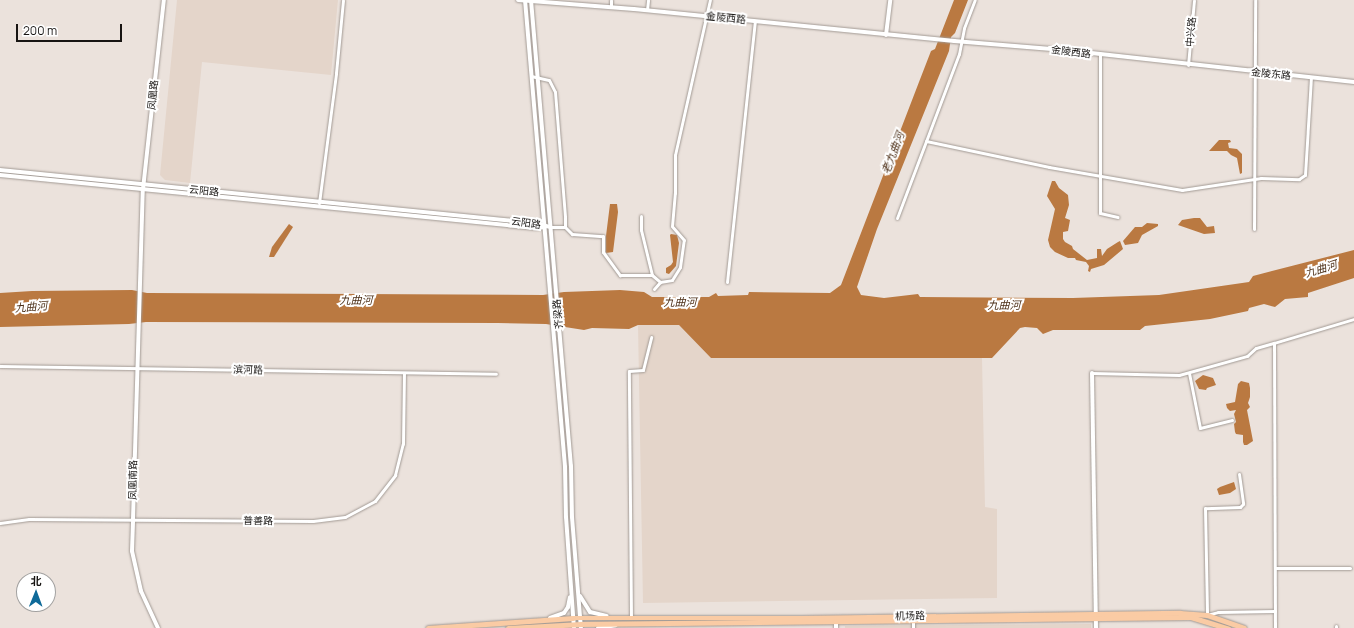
<!DOCTYPE html>
<html>
<head>
<meta charset="utf-8">
<style>
  body { margin:0 }
  #map { position:relative; width:1354px; height:628px; overflow:hidden; background:#ebe2dc; font-family:Manrope,"Noto Sans SC",sans-serif }
  div>[style] { position:absolute }
  [style*='--x'] { left:calc(var(--x)*1px); top:calc(var(--y)*1px); width:calc(var(--w)*1px); rotate:calc(var(--a)*1deg) }
  .built>* { inset:0; background:#e4d5ca }
  .water>* { inset:0; background:#ba7941 }
  .roads { filter:drop-shadow(0 0 1px #a29a94) drop-shadow(0 0 1px #a29a94) }
  .street>* { height:3px; margin:-1.5px; padding:0 1.5px; transform-origin:1.5px; border-radius:1.5px; background:#fff }
  .secondary>* { height:4px; margin:-2px; padding:0 2px; transform-origin:2px; border-radius:2px; background:#fff }
  .primary>* { height:4.5px; margin:-2.25px; padding:0 2.25px; transform-origin:2.25px; border-radius:2.25px; background:#facba4 }
  span { translate:-50% -50%; white-space:nowrap; text-align:center; line-height:1.15; -webkit-text-stroke:4px #fff; paint-order:stroke }
  .street-label { font-size:10px; color:#171412 }
  .water-label { font-size:11px; color:#4d3018; font-style:italic }
  .north { position:absolute; left:16px; top:572px; width:40px; height:40px; box-sizing:border-box; background:#fff; border:1px solid #a2a1a0; border-radius:50%; rotate:1deg; font-size:11px; font-weight:700; line-height:16px; text-align:center; color:#171412 }
  .north::after { content:''; display:block; margin:auto; width:14px; height:18px; background:#0f6a99; clip-path:polygon(50% 0,100% 100%,50% 72%,0 100%) }
  .scale { position:absolute; left:16px; top:24px; width:106px; height:18px; box-sizing:border-box; border:2px solid #171412; border-top:0; padding-left:5px; font-size:12px; line-height:14px; white-space:nowrap; color:#171412; -webkit-text-stroke:3px #fff; paint-order:stroke }
</style>
</head>
<body>
<div id="map">
  <div class="built">
    <i style="clip-path:polygon(177px 0,338px 0,331px 75px,202px 62px,190px 183px,165px 180px,160px 175px)"></i>
    <i style="clip-path:polygon(638px 325px,679px 325px,711px 358px,982px 358px,985px 507px,997px 509px,997px 598px,643px 603px)"></i>
    <i style="clip-path:polygon(1091px 624px,1091px 628px,845px 628px,845px 626px)"></i>
  </div>
  <div class="water">
    <i style="clip-path:polygon(954px 0,968px 0,955px 33px,951px 37px,949px 51px,877px 229px,857px 287px,861px 295px,884px 298px,918px 294px,920px 297px,1073px 298px,1159px 295px,1249px 282px,1253px 276px,1354px 250px,1354px 278px,1308px 293px,1308px 297px,1285px 299px,1275px 307px,1264px 304px,1249px 308px,1248px 311px,1210px 319px,1145px 326px,1140px 330px,1053px 330px,1043px 334px,1037px 328px,1025px 327px,1020px 328px,992px 358px,711px 358px,679px 325px,638px 325px,629px 329px,592px 328px,584px 330px,546px 324px,498px 323px,146px 322px,129px 324px,0 327px,0 293px,32px 291px,132px 290px,147px 293px,543px 295px,564px 292px,620px 290px,644px 292px,652px 297px,709px 297px,716px 293px,718px 296px,748px 295px,749px 292px,830px 293px,841px 285px,919px 82px,931px 51px,935px 49px)"></i>
    <i style="clip-path:polygon(1219px 140px,1230px 140px,1231px 142px,1228px 143px,1229px 148px,1237px 149px,1242px 154px,1242px 173px,1240px 174px,1237px 158px,1231px 155px,1227px 151px,1209px 151px)"></i>
    <i style="clip-path:polygon(1052px 181px,1055px 181px,1059px 188px,1068px 195px,1069px 205px,1065px 218px,1070px 220px,1068px 231px,1063px 232px,1063px 239px,1065px 242px,1072px 246px,1073px 249px,1087px 260px,1097px 258px,1097px 249px,1101px 249px,1102px 256px,1107px 249px,1118px 242px,1120px 241px,1123px 249px,1104px 265px,1091px 269px,1090px 272px,1088px 271px,1089px 266px,1086px 262px,1076px 260px,1075px 258px,1068px 258px,1055px 252px,1050px 247px,1048px 240px,1055px 209px,1047px 196px)"></i>
    <i style="clip-path:polygon(610px 204px,617px 204px,618px 212px,613px 252px,606px 253px,606px 236px)"></i>
    <i style="clip-path:polygon(1194px 218px,1200px 218px,1207px 227px,1214px 226px,1215px 233px,1204px 234px,1178px 225px,1182px 220px)"></i>
    <i style="clip-path:polygon(1147px 223px,1158px 224px,1158px 226px,1142px 235px,1138px 243px,1125px 245px,1123px 241px,1135px 227px,1142px 227px)"></i>
    <i style="clip-path:polygon(289px 224px,293px 227px,274px 257px,269px 257px,272px 247px)"></i>
    <i style="clip-path:polygon(671px 234px,677px 235px,679px 243px,676px 266px,669px 274px,666px 273px,666px 268px,671px 265px,673px 262px,670px 235px)"></i>
    <i style="clip-path:polygon(1203px 375px,1213px 378px,1216px 385px,1207px 388px,1206px 390px,1199px 389px,1195px 381px)"></i>
    <i style="clip-path:polygon(1241px 381px,1249px 383px,1250px 388px,1250px 397px,1248px 403px,1250px 407px,1247px 410px,1253px 441px,1247px 445px,1244px 445px,1243px 442px,1243px 435px,1236px 434px,1235px 432px,1234px 424px,1236px 422px,1234px 414px,1236px 410px,1230px 411px,1227px 408px,1226px 404px,1235px 402px,1238px 384px)"></i>
    <i style="clip-path:polygon(1234px 482px,1236px 489px,1230px 493px,1219px 495px,1217px 489px,1220px 487px)"></i>
  </div>
  <div class="roads">
    <div class="street">
      <i style="--x:611;--y:7;--w:7;--a:-90"></i>
      <i style="--x:647;--y:10;--w:10;--a:-84"></i>
      <i style="--x:1100;--y:55;--w:158;--a:90"></i>
      <i style="--x:1100;--y:213;--w:18;--a:13"></i>
      <i style="--x:1188;--y:65;--w:65;--a:-84.7"></i>
      <i style="--x:531;--y:76;--w:18;--a:13"></i>
      <i style="--x:549;--y:80;--w:13;--a:63"></i>
      <i style="--x:555;--y:92;--w:125;--a:85.4"></i>
      <i style="--x:565;--y:217;--w:10;--a:90"></i>
      <i style="--x:565;--y:227;--w:15;--a:180"></i>
      <i style="--x:926;--y:141;--w:126;--a:11.9"></i>
      <i style="--x:1049;--y:167;--w:135;--a:9.8"></i>
      <i style="--x:1182;--y:190;--w:80;--a:-8.6"></i>
      <i style="--x:1261;--y:178;--w:38;--a:2"></i>
      <i style="--x:1299;--y:179;--w:7;--a:-34"></i>
      <i style="--x:1305;--y:175;--w:97;--a:-86.5"></i>
      <i style="--x:319;--y:203;--w:131;--a:-82.5"></i>
      <i style="--x:336;--y:73;--w:73;--a:-84.5"></i>
      <i style="--x:897;--y:218;--w:175;--a:-69.3"></i>
      <i style="--x:959;--y:54;--w:26;--a:-79"></i>
      <i style="--x:964;--y:28;--w:30;--a:-69"></i>
      <i style="--x:565;--y:227;--w:10;--a:45"></i>
      <i style="--x:572;--y:234;--w:31;--a:4"></i>
      <i style="--x:603;--y:236;--w:16;--a:90"></i>
      <i style="--x:603;--y:252;--w:29;--a:54"></i>
      <i style="--x:620;--y:275;--w:32;--a:0"></i>
      <i style="--x:652;--y:275;--w:46;--a:-103.7"></i>
      <i style="--x:641;--y:230;--w:14;--a:-90"></i>
      <i style="--x:1254;--y:229;--w:229;--a:-89.7"></i>
      <i style="--x:652;--y:275;--w:11;--a:41"></i>
      <i style="--x:727;--y:282;--w:262;--a:-83.9"></i>
      <i style="--x:654;--y:289;--w:9;--a:-49"></i>
      <i style="--x:660;--y:282;--w:12;--a:-9"></i>
      <i style="--x:672;--y:280;--w:15;--a:-58"></i>
      <i style="--x:680;--y:267;--w:27;--a:-82"></i>
      <i style="--x:684;--y:240;--w:18;--a:-131"></i>
      <i style="--x:672;--y:226;--w:33;--a:-85"></i>
      <i style="--x:675;--y:193;--w:38;--a:-90"></i>
      <i style="--x:675;--y:155;--w:159;--a:-77.3"></i>
      <i style="--x:0;--y:366;--w:496;--a:0.9"></i>
      <i style="--x:1092;--y:373;--w:87;--a:1.3"></i>
      <i style="--x:1179;--y:375;--w:71;--a:-15.6"></i>
      <i style="--x:1247;--y:356;--w:12;--a:-42"></i>
      <i style="--x:1256;--y:348;--w:19;--a:-16"></i>
      <i style="--x:1189;--y:373;--w:56;--a:78.7"></i>
      <i style="--x:1200;--y:428;--w:33;--a:-14"></i>
      <i style="--x:1239;--y:474;--w:30;--a:82"></i>
      <i style="--x:1243;--y:504;--w:4;--a:135"></i>
      <i style="--x:1240;--y:507;--w:35;--a:178"></i>
      <i style="--x:1205;--y:508;--w:107;--a:88.9"></i>
      <i style="--x:1207;--y:615;--w:11;--a:-15"></i>
      <i style="--x:1218;--y:612;--w:57;--a:-1"></i>
      <i style="--x:0;--y:523;--w:29;--a:-8"></i>
      <i style="--x:29;--y:519;--w:284;--a:0.4"></i>
      <i style="--x:313;--y:521;--w:32;--a:-7"></i>
      <i style="--x:345;--y:517;--w:34;--a:-28"></i>
      <i style="--x:375;--y:501;--w:33;--a:-52"></i>
      <i style="--x:395;--y:475;--w:32;--a:-76"></i>
      <i style="--x:403;--y:444;--w:71;--a:-89.2"></i>
      <i style="--x:1275;--y:568;--w:75;--a:0"></i>
      <i style="--x:631;--y:618;--w:247;--a:-90.5"></i>
      <i style="--x:629;--y:371;--w:14;--a:-4"></i>
      <i style="--x:643;--y:370;--w:34;--a:-76"></i>
      <i style="--x:913;--y:620;--w:8;--a:90"></i>
      <i style="--x:1336;--y:626;--w:2;--a:90"></i>
      <i style="--x:1275;--y:628;--w:285;--a:-90.2"></i>
      <i style="--x:1274;--y:343;--w:84;--a:-16.7"></i>
    </div>
    <div class="secondary">
      <i style="--x:518;--y:0;--w:116;--a:4.4"></i>
      <i style="--x:634;--y:9;--w:322;--a:5.7"></i>
      <i style="--x:954;--y:41;--w:110;--a:4.7"></i>
      <i style="--x:1064;--y:50;--w:292;--a:6.3"></i>
      <i style="--x:525;--y:0;--w:469;--a:85.1"></i>
      <i style="--x:565;--y:467;--w:50;--a:88.9"></i>
      <i style="--x:566;--y:517;--w:111;--a:85.9"></i>
      <i style="--x:531;--y:0;--w:468;--a:85.1"></i>
      <i style="--x:571;--y:466;--w:51;--a:88.9"></i>
      <i style="--x:572;--y:517;--w:111;--a:85.4"></i>
      <i style="--x:886;--y:35;--w:35;--a:-83"></i>
      <i style="--x:0;--y:170;--w:538;--a:5.66"></i>
      <i style="--x:535;--y:223;--w:16;--a:15"></i>
      <i style="--x:0;--y:175;--w:539;--a:5.65"></i>
      <i style="--x:536;--y:228;--w:9;--a:-6"></i>
      <i style="--x:1092;--y:373;--w:255;--a:89.1"></i>
      <i style="--x:580;--y:596;--w:19;--a:58"></i>
      <i style="--x:590;--y:612;--w:17;--a:13"></i>
      <i style="--x:550;--y:618;--w:15;--a:-20"></i>
      <i style="--x:564;--y:613;--w:7;--a:-56"></i>
      <i style="--x:568;--y:607;--w:10;--a:-79"></i>
      <i style="--x:836;--y:618;--w:10;--a:90"></i>
      <i style="--x:158;--y:628;--w:41;--a:-114.7"></i>
      <i style="--x:141;--y:591;--w:41;--a:-102.7"></i>
      <i style="--x:132;--y:551;--w:32;--a:-88"></i>
      <i style="--x:133;--y:519;--w:330;--a:-88.3"></i>
      <i style="--x:143;--y:189;--w:190;--a:-83.7"></i>
      <i style="--x:598;--y:628;--w:18;--a:-9"></i>
    </div>
    <div class="primary">
      <i style="--x:428;--y:628;--w:145;--a:-3.9"></i>
      <i style="--x:573;--y:618;--w:229;--a:0"></i>
      <i style="--x:802;--y:618;--w:378;--a:-0.8"></i>
      <i style="--x:1180;--y:613;--w:27;--a:4"></i>
      <i style="--x:1207;--y:615;--w:39;--a:19"></i>
      <i style="--x:508;--y:628;--w:73;--a:-3.1"></i>
      <i style="--x:581;--y:624;--w:610;--a:-0.66"></i>
      <i style="--x:1191;--y:617;--w:39;--a:17"></i>
    </div>
  </div>
  <div class="street-label">
    <span style="left:726px;top:18px;rotate:6deg">金陵西路</span>
    <span style="left:1191px;top:32px;rotate:-85deg">中兴路</span>
    <span style="left:1071px;top:52px;rotate:7deg">金陵西路</span>
    <span style="left:1271px;top:74px;rotate:6deg">金陵东路</span>
    <span style="left:153px;top:95px;rotate:-84deg">凤凰路</span>
    <span style="left:204px;top:191px;rotate:6deg">云阳路</span>
    <span style="left:526px;top:223px;rotate:8deg">云阳路</span>
    <span style="left:558px;top:314px;rotate:-95deg">齐梁路</span>
    <span style="left:248px;top:370px;rotate:1deg">滨河路</span>
    <span style="left:133px;top:480px;rotate:-89deg">凤凰南路</span>
    <span style="left:258px;top:521px;rotate:1deg">普善路</span>
    <span style="left:910px;top:616px;rotate:-1deg">机场路</span>
  </div>
  <div class="water-label">
    <span style="left:893px;top:153px;rotate:-69deg">老九曲河</span>
    <span style="left:1321px;top:269px;rotate:-17deg">九曲河</span>
    <span style="left:356px;top:300px">九曲河</span>
    <span style="left:680px;top:302px">九曲河</span>
    <span style="left:1004px;top:305px">九曲河</span>
    <span style="left:31px;top:307px;rotate:-5deg">九曲河</span>
  </div>
  <div class="north">北</div>
  <div class="scale">200 m</div>
</div>
</body>
</html>
